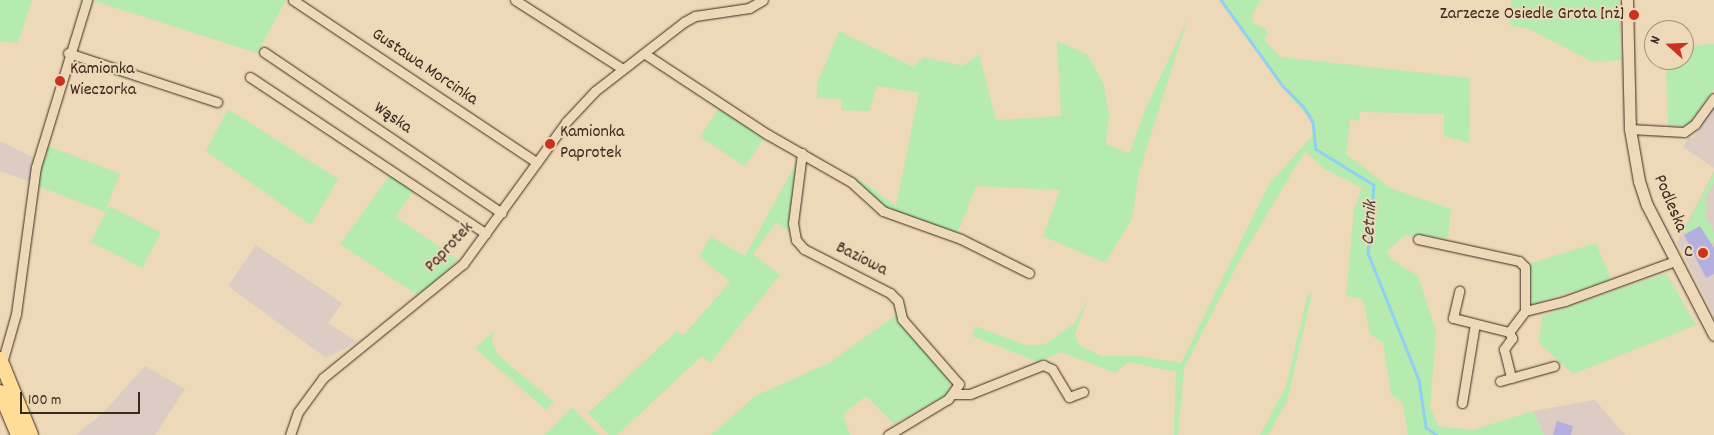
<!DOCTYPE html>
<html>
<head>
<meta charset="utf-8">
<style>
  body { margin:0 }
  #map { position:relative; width:1714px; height:435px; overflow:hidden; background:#edd8b7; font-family:Dekko,sans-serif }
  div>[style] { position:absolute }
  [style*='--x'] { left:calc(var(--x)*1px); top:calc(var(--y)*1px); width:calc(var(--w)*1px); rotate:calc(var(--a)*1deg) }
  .built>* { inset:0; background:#dcccc3 }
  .green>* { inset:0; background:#b5ebae; transform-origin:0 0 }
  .stream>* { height:2.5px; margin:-1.25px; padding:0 1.25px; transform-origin:1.25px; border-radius:1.25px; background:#91d0f2 }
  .building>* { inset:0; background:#b4afe0 }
  .roads { filter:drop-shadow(0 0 1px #3b2a1e) drop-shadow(0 0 1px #3b2a1e) }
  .minor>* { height:9px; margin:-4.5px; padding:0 4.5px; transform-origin:4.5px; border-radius:4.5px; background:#edd8b7 }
  .tertiary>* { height:11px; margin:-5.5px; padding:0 5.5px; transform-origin:5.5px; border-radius:5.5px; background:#edd8b7 }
  .primary>* { height:14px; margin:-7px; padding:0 7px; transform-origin:7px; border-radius:7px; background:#ffdd96 }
  .dots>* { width:14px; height:14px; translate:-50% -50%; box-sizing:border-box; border:2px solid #edd8b7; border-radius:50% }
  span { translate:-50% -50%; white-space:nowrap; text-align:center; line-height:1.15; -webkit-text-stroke:4px #edd8b7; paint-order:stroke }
  .poi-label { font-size:18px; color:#3b2a1e }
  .right { translate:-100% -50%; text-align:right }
  .left { translate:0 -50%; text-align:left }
  .street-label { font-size:18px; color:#3b2a1e }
  .water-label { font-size:19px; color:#48433e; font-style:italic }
  .north { position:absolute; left:1644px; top:20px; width:50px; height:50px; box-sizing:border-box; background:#edd8b7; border:1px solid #a6927a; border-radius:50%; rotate:290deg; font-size:14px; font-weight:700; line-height:20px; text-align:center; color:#3b2a1e }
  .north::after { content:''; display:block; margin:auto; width:18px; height:22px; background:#c8321e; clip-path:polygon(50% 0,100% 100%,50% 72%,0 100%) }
  .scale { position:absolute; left:20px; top:392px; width:120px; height:22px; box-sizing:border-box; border:2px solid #3b2a1e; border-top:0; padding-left:6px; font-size:15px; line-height:18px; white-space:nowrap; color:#3b2a1e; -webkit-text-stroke:4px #edd8b7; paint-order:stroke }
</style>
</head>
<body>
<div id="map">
  <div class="built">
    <i style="clip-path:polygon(1714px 104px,1714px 168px,1683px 147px,1689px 137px,1693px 139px)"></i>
    <i style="clip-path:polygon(0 141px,34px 158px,31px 182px,0 171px)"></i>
    <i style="clip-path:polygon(1714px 171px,1714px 315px,1677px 242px)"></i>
    <i style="clip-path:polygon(256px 245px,342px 303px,328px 323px,357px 342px,326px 358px,228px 286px)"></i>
    <i style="clip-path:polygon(145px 366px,185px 389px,155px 435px,76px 435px,104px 412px)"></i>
    <i style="clip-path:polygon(1595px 400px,1625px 435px,1544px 435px,1533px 411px)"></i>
  </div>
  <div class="green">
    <i style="clip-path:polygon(0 0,32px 0,18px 43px,0 41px)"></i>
    <i style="clip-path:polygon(91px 0,286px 0,257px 53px)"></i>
    <i style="clip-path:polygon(1220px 0,1261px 0,1252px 14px,1253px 24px,1265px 28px,1268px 34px,1264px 39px,1280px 57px,1470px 78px,1469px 143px,1444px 136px,1444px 114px,1360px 112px,1359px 121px,1350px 119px,1346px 154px,1390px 188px,1451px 209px,1448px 238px,1405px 235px,1387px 251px,1391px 259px,1418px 276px,1436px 331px,1430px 407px,1438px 426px,1473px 430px,1533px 411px,1544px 435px,1408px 435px,1403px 404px,1391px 394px,1383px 343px,1370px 334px,1363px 299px,1346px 296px,1354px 210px,1362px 188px,1323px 168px,1305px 151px,1238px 263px,1184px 368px,1178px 435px,1174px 435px,1176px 372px,1128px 362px,1116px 373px,1061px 352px,1038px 362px,972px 336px,975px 326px,1028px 346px,1046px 344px,1074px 324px,1087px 300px,1075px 334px,1079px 345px,1101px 356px,1139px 356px,1181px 363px,1269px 184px,1313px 135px,1314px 124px,1278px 82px)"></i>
    <i style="clip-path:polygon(1511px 0,1619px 0,1621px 60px,1593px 62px,1529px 29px,1510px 25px)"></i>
    <i style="clip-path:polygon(1188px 18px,1139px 172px,1132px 219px,1105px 263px,1043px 236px,1060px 190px,976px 186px,957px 234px,891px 213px,852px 180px,854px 177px,866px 184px,896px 206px,919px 93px,877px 86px,869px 111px,841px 110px,842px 99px,817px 98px,817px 84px,839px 31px,913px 67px,924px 57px,963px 66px,979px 54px,996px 120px,1061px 116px,1057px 41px,1088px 55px,1104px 85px,1109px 115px,1106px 144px,1129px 154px,1145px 110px)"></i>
    <i style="clip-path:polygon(1714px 44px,1714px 89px,1688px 125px,1668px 126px,1666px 60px,1684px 60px,1684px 46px)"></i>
    <i style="left:719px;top:108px;width:54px;height:34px;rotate:34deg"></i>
    <i style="clip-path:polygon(228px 109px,338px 179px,311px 225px,206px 151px)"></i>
    <i style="left:48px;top:146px;width:77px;height:41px;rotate:21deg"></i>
    <i style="clip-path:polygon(797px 162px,790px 233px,777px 222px,753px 254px,780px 275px,710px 363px,702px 356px,617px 435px,609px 435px,588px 413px,677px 331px,683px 336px,730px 282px,699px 256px,711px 237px,745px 256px)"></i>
    <i style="clip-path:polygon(1714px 173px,1714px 183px,1704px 200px,1708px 204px,1705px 215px,1714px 232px,1714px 242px,1710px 244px,1700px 227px,1682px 234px)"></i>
    <i style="clip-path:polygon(390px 175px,414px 190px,396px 217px,458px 260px,419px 296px,340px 244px)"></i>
    <i style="left:109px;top:206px;width:58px;height:40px;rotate:27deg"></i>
    <i style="clip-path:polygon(1596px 243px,1611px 280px,1532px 304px,1529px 264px)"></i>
    <i style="clip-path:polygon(1666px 273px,1696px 325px,1573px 374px,1539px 343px,1542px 316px)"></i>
    <i style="clip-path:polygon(1312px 294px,1287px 401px,1268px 435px,1260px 435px,1286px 386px,1307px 296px)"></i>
    <i style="clip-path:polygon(896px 315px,951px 381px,948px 394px,894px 424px,866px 396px,843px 414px,850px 435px,711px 435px,755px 396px,829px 363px)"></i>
    <i style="clip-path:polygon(493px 332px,492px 342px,498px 355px,554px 402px,546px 410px,475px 348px)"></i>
    <i style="clip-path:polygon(572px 407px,599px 435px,545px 435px)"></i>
  </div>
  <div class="stream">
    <i style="--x:1221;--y:0;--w:106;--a:54.2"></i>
    <i style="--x:1283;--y:86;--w:30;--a:45"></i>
    <i style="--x:1304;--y:107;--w:17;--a:59"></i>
    <i style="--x:1313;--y:122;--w:27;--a:84"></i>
    <i style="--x:1316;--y:149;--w:68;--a:31.8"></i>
    <i style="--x:1374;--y:185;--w:68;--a:95"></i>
    <i style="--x:1368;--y:253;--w:137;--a:68.1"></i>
    <i style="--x:1419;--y:380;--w:48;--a:81.5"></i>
    <i style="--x:1426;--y:427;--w:14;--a:36"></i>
  </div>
  <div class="building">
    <i style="clip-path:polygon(1700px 226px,1714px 248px,1714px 274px,1706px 278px,1684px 235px)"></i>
    <i style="clip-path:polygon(1557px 421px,1573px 426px,1571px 435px,1553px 435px)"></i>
  </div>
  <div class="roads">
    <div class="minor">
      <i style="--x:293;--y:0;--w:293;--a:33.7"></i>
      <i style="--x:515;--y:0;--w:128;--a:32.6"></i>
      <i style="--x:264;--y:52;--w:287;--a:34.1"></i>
      <i style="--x:68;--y:53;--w:157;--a:18.2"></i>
      <i style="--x:645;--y:54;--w:146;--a:33.3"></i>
      <i style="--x:767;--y:134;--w:97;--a:29.7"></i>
      <i style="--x:851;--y:182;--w:43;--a:42.2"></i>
      <i style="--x:883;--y:211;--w:83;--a:19.7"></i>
      <i style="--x:961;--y:239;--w:76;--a:26.6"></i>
      <i style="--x:250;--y:77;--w:283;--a:33.6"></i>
      <i style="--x:1630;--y:129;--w:54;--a:3.2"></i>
      <i style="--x:1684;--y:132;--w:14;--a:-36"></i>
      <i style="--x:1695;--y:124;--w:32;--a:-54"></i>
      <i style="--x:802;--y:153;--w:71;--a:97.3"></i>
      <i style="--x:793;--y:223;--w:17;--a:80"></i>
      <i style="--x:796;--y:240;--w:12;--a:48"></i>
      <i style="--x:804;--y:249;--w:97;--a:27.1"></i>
      <i style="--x:890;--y:293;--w:11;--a:45"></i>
      <i style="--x:898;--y:301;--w:18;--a:77"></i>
      <i style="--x:902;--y:319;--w:86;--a:48.8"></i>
      <i style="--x:959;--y:384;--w:19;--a:126"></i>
      <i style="--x:948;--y:399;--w:70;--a:149"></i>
      <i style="--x:1418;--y:239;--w:103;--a:12.3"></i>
      <i style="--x:1519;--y:261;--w:8;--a:45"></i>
      <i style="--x:1525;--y:267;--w:44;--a:90"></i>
      <i style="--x:1525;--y:311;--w:26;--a:127"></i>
      <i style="--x:1509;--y:332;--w:58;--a:-166"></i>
      <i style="--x:1453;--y:318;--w:28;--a:-77"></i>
      <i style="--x:1525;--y:311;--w:41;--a:-14"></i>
      <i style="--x:1565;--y:301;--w:117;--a:-20"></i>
      <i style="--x:1509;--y:332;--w:7;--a:63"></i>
      <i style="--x:1512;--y:338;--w:14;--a:126"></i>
      <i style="--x:1504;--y:349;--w:30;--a:76"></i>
      <i style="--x:2;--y:363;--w:51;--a:-74.1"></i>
      <i style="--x:16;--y:314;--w:148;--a:-82.3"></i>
      <i style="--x:36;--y:167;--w:175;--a:-73"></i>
      <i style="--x:1500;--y:381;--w:56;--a:-15.5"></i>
      <i style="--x:954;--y:394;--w:16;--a:0"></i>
      <i style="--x:970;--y:394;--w:79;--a:-21.7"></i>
      <i style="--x:1043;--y:365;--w:10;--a:24"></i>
      <i style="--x:1052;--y:369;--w:33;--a:59"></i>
      <i style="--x:1069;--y:397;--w:15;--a:-20"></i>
      <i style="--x:1462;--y:403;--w:80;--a:-80.7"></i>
      <i style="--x:290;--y:435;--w:24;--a:-71"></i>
      <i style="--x:298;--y:412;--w:42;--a:-53.7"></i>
      <i style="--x:323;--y:378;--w:181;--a:-39.2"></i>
      <i style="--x:463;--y:264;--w:175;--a:-54"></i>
      <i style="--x:566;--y:122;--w:42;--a:-46.9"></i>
      <i style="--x:595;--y:91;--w:113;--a:-37.8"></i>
      <i style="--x:684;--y:22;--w:13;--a:-29"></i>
      <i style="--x:695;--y:16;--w:55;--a:-8.4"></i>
      <i style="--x:749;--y:8;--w:16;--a:-30"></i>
    </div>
    <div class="tertiary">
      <i style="--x:1627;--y:0;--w:129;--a:88.7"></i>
      <i style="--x:1630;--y:129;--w:53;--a:80.2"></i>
      <i style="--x:1639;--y:181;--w:25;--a:72"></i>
      <i style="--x:1647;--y:205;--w:146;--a:62.7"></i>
    </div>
    <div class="primary">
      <i style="--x:0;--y:359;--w:82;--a:67.8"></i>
      <i style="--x:0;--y:392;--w:47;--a:67.3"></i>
    </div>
  </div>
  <div class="dots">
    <i style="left:1634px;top:15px;background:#c8321e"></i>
    <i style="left:60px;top:81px;background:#c8321e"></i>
    <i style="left:550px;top:144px;background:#c8321e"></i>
    <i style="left:1703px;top:253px;background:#c8321e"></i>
  </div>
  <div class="poi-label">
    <span class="right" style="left:1624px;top:15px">Zarzecze Osiedle Grota [nż]</span>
    <span class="left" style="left:70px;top:81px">Kamionka<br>Wieczorka</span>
    <span class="left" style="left:560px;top:144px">Kamionka<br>Paprotek</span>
    <span class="right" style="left:1693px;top:253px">C</span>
  </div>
  <div class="street-label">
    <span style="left:424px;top:68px;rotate:34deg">Gustawa Morcinka</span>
    <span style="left:392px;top:119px;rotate:34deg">Wąska</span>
    <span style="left:1669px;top:204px;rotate:67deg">Podleska</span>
    <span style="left:450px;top:248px;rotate:-47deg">Paprotek</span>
    <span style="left:861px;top:260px;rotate:27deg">Baziowa</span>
  </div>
  <div class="water-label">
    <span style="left:1371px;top:223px;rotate:-86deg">Cetnik</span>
  </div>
  <div class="north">N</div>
  <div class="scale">100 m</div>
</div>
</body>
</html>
